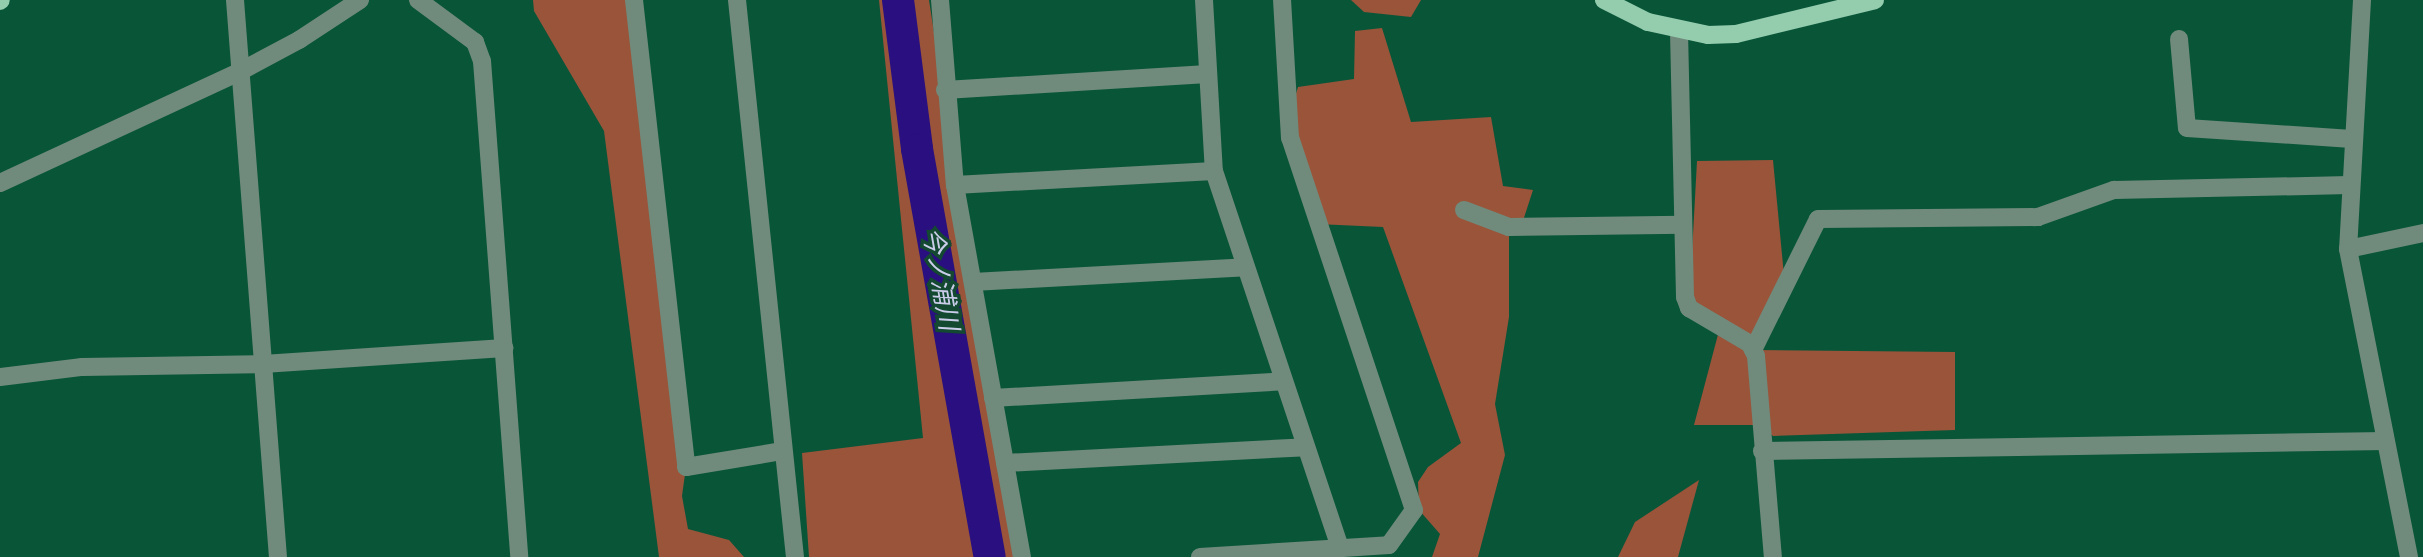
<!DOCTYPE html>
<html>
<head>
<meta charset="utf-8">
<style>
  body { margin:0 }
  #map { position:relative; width:2423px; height:557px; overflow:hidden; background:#095538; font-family:Karla,"Noto Sans JP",sans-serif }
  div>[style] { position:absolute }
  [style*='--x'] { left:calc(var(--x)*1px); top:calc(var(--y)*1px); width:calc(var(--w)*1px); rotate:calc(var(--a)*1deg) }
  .green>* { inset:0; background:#99543a }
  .river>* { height:32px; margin:-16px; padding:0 16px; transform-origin:16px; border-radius:16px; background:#290f7f }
  .minor>* { height:18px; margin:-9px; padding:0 9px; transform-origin:9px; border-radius:9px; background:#708b7c }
  .major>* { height:18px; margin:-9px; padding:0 9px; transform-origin:9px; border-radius:9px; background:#94ccae }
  span { translate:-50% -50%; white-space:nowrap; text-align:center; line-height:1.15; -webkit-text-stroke:7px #134831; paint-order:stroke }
  .water-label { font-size:26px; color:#cacde9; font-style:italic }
</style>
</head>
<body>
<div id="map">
  <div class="green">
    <i style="clip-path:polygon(533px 0,633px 0,686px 467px,682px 496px,688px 529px,729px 540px,744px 557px,659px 557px,604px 131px,534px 11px)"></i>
    <i style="clip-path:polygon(879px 0,929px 0,1015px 557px,809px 557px,802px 453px,923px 438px)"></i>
    <i style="clip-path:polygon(1351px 0,1421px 0,1411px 17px,1364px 12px)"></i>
    <i style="clip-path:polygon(1382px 28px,1411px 122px,1491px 117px,1503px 186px,1533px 190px,1521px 227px,1509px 228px,1509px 317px,1495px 404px,1505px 455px,1478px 557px,1432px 557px,1440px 534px,1419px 510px,1418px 482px,1428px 467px,1461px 443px,1383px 227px,1317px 224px,1288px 120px,1298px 87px,1354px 79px,1355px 31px)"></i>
    <i style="clip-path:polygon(1773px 160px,1785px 286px,1754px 350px,1955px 352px,1955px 430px,1773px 436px,1761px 425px,1694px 425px,1720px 327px,1689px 308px,1697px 161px)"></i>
    <i style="clip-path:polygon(1699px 480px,1678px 557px,1618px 557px,1635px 522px)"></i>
  </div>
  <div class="river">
    <i style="--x:898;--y:0;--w:150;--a:82.7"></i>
    <i style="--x:917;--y:149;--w:414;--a:79.9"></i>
  </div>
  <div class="minor">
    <i style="--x:235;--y:0;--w:559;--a:85.59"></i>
    <i style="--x:418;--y:0;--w:71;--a:36.4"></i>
    <i style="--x:475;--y:42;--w:20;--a:70"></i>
    <i style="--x:482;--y:61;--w:497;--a:85.7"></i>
    <i style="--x:634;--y:0;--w:470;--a:83.6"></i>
    <i style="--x:686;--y:467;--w:98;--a:-9.4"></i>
    <i style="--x:737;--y:0;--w:560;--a:84.06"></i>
    <i style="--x:940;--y:0;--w:186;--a:85.4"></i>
    <i style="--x:955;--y:185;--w:378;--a:79.8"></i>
    <i style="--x:1204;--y:0;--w:171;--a:86.7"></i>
    <i style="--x:1214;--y:171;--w:397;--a:71.5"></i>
    <i style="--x:2362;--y:0;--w:249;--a:93.2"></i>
    <i style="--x:2348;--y:249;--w:314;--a:78.8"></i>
    <i style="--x:1679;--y:32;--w:265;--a:88.7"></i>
    <i style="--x:1685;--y:297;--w:12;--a:70"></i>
    <i style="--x:1689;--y:308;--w:71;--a:30.5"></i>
    <i style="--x:1750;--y:344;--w:13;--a:63"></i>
    <i style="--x:1756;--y:356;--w:202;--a:85.2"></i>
    <i style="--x:2179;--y:39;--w:89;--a:84.9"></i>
    <i style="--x:2187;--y:128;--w:165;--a:3.8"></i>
    <i style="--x:945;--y:90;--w:263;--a:-3.5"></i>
    <i style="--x:0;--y:183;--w:266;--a:-24.9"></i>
    <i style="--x:241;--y:71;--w:66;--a:-28.1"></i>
    <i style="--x:299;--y:40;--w:73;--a:-33.3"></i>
    <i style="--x:955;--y:185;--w:259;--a:-3.1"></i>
    <i style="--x:1464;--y:210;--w:48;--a:20.7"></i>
    <i style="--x:1509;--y:227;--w:174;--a:-0.7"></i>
    <i style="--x:2348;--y:249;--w:77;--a:-12"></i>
    <i style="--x:973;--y:282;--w:273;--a:-3.1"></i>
    <i style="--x:1753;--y:350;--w:146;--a:-63.6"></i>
    <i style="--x:1818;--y:219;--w:220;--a:-0.5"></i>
    <i style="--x:2038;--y:217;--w:81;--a:-19.6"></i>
    <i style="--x:2114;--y:190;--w:235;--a:-1.2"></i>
    <i style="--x:0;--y:377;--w:83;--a:-7"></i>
    <i style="--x:82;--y:367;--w:181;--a:-0.9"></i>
    <i style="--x:263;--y:364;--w:242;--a:-3.8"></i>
    <i style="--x:993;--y:398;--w:291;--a:-3.3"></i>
    <i style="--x:1762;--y:451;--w:623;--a:-0.92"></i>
    <i style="--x:1005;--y:463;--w:301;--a:-3"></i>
    <i style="--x:1200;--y:557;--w:189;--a:-3.6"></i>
    <i style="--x:1389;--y:545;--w:43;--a:-54.5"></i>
    <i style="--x:1414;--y:510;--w:392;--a:-108.4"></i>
    <i style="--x:1290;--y:138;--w:138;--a:-93.3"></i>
  </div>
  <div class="major">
    <i style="--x:1604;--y:0;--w:49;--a:26.6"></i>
    <i style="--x:1648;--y:22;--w:61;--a:12.2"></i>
    <i style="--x:1708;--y:35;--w:28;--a:-2"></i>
    <i style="--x:1736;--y:34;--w:143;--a:-13.7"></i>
    <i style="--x:0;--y:1;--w:1;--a:-45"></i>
  </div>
  <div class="water-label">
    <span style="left:940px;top:279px;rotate:80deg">今ノ浦川</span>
  </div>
</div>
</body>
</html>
